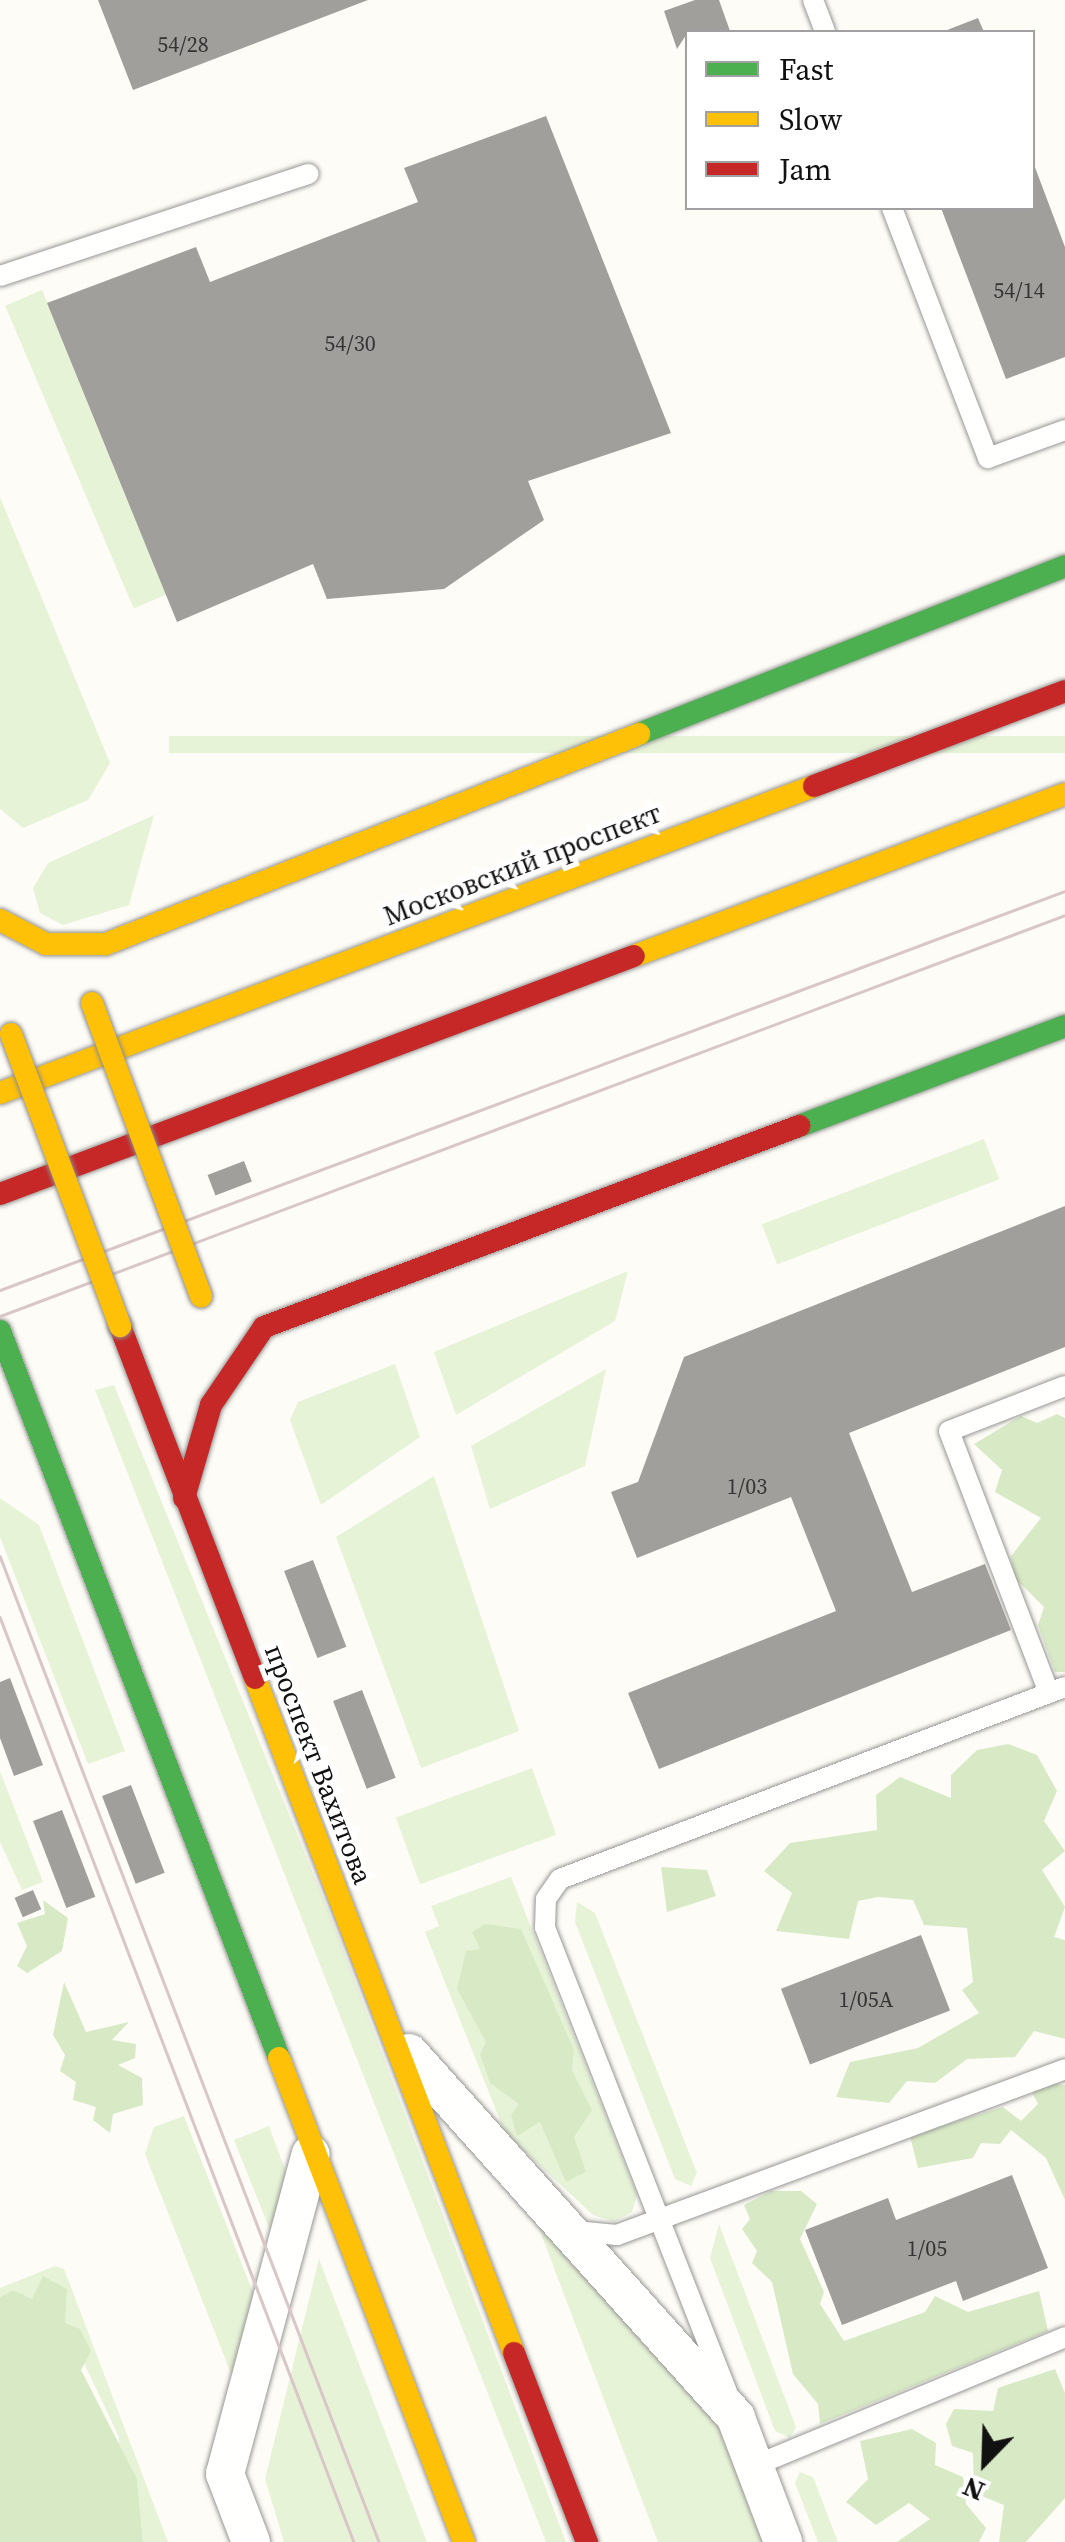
<!DOCTYPE html>
<html>
<head>
<meta charset="utf-8">
<style>
  body { margin:0 }
  #map { position:relative; width:1065px; height:2542px; overflow:hidden; background:#fdfcf7; font-family:"Source Serif 4",serif }
  div>[style] { position:absolute }
  [style*='--x'] { left:calc(var(--x)*1px); top:calc(var(--y)*1px); width:calc(var(--w)*1px); rotate:calc(var(--a)*1deg) }
  .green>* { inset:0; background:#e7f3d7; transform-origin:0 0 }
  .forest>* { inset:0; background:#d8eac5 }
  .building>* { inset:0; background:#a19f9c; transform-origin:0 0 }
  .roads { filter:drop-shadow(0 0 2px #979795) drop-shadow(0 0 2px #979795) }
  .lane>* { height:20px; margin:-10px; padding:0 10px; transform-origin:10px; border-radius:10px; background:#fffffe }
  .street>* { height:38px; margin:-19px; padding:0 19px; transform-origin:19px; border-radius:19px; background:#fffffe }
  .fast>* { height:22px; margin:-11px; padding:0 11px; transform-origin:11px; border-radius:11px; background:#4caf50 }
  .slow>* { height:22px; margin:-11px; padding:0 11px; transform-origin:11px; border-radius:11px; background:#ffc107 }
  .jam>* { height:22px; margin:-11px; padding:0 11px; transform-origin:11px; border-radius:11px; background:#c62828 }
  .tram>* { height:2.5px; margin:-1.25px; padding:0 1.25px; transform-origin:1.25px; border-radius:1.25px; background:#d9c6c7 }
  .bridges { filter:drop-shadow(0 0 2px #8e8d8b) drop-shadow(0 0 2px #8e8d8b) }
  .slow-bridge>* { height:22px; margin:-11px; padding:0 11px; transform-origin:11px; border-radius:11px; background:#ffc107 }
  span { translate:-50% -50%; white-space:nowrap; text-align:center; line-height:1.15; -webkit-text-stroke:10px #fff; paint-order:stroke }
  .number-label { font-size:22px; color:#353434 }
  .number-label span { -webkit-text-stroke-width:0 }
  .street-label { font-size:28px; color:#111 }
  .legend { position:absolute; left:685px; top:30px; width:350px; height:180px; box-sizing:border-box; background:#fff; border:2px solid #a0a0a0; margin:0; padding:12px 18px; list-style:none; font-size:30px; color:#111 }
  .legend li { display:flex; align-items:center; gap:20px; height:50px }
  .legend b { width:50px; border:2px solid #a0a0a0 }
  .north { position:absolute; left:935px; top:2412px; width:100px; height:100px; -webkit-text-stroke:8px #fff; paint-order:stroke; rotate:203deg; font-size:28px; font-weight:700; line-height:40px; text-align:center; color:#111 }
  .north::after { content:''; display:block; margin:auto; width:35px; height:45px; background:#111; clip-path:polygon(50% 0,100% 100%,50% 72%,0 100%) }
</style>
</head>
<body>
<div id="map">
  <div class="green">
    <i style="left:42px;top:290px;width:329px;height:40px;rotate:67deg"></i>
    <i style="clip-path:polygon(0 497px,110px 763px,88px 800px,23px 828px,0 809px)"></i>
    <i style="left:1065px;top:736px;width:17px;height:896px;rotate:90deg"></i>
    <i style="clip-path:polygon(154px 815px,129px 905px,63px 925px,40px 913px,33px 888px,48px 863px)"></i>
    <i style="left:984px;top:1139px;width:43px;height:238px;rotate:69deg"></i>
    <i style="clip-path:polygon(628px 1271px,615px 1321px,456px 1415px,434px 1352px)"></i>
    <i style="clip-path:polygon(395px 1364px,420px 1437px,321px 1505px,290px 1420px,298px 1402px)"></i>
    <i style="clip-path:polygon(606px 1369px,585px 1466px,490px 1509px,471px 1446px)"></i>
    <i style="clip-path:polygon(114px 1385px,328px 1910px,566px 2542px,546px 2542px,95px 1390px)"></i>
    <i style="clip-path:polygon(434px 1476px,519px 1731px,421px 1768px,336px 1537px)"></i>
    <i style="clip-path:polygon(0 1498px,39px 1525px,125px 1751px,88px 1764px,0 1537px)"></i>
    <i style="left:532px;top:1768px;width:71px;height:145px;rotate:70deg"></i>
    <i style="clip-path:polygon(0 1771px,43px 1882px,22px 1890px,0 1842px)"></i>
    <i style="clip-path:polygon(511px 1877px,637px 2195px,632px 2212px,614px 2222px,593px 2215px,505px 2133px,425px 1932px,439px 1926px,431px 1906px)"></i>
    <i style="clip-path:polygon(577px 1902px,595px 1913px,697px 2173px,691px 2186px,675px 2179px,575px 1922px)"></i>
    <i style="clip-path:polygon(184px 2116px,257px 2303px,237px 2389px,145px 2154px,154px 2127px)"></i>
    <i style="clip-path:polygon(269px 2126px,293px 2191px,276px 2245px,234px 2140px)"></i>
    <i style="clip-path:polygon(532px 2210px,719px 2418px,767px 2542px,658px 2542px)"></i>
    <i style="clip-path:polygon(719px 2224px,796px 2427px,790px 2438px,775px 2431px,710px 2258px)"></i>
    <i style="clip-path:polygon(319px 2259px,427px 2542px,284px 2542px,265px 2479px)"></i>
    <i style="clip-path:polygon(55px 2266px,64px 2269px,168px 2542px,143px 2542px,137px 2480px,118px 2456px,119px 2437px,65px 2323px,13px 2290px,0 2297px,0 2288px)"></i>
    <i style="clip-path:polygon(800px 2472px,813px 2477px,838px 2542px,818px 2542px,795px 2483px)"></i>
  </div>
  <div class="forest">
    <i style="clip-path:polygon(1057px 1414px,1065px 1418px,1065px 1672px,1055px 1672px,1038px 1625px,1044px 1607px,1014px 1577px,1011px 1556px,1041px 1518px,995px 1492px,1002px 1470px,974px 1444px,1021px 1416px,1037px 1423px)"></i>
    <i style="clip-path:polygon(1008px 1744px,1037px 1755px,1057px 1791px,1044px 1821px,1065px 1851px,1042px 1870px,1065px 1907px,1054px 1937px,1065px 1940px,1065px 2039px,1034px 2031px,1015px 2057px,967px 2059px,935px 2083px,907px 2081px,889px 2103px,836px 2097px,850px 2062px,918px 2048px,979px 2013px,962px 1990px,973px 1982px,967px 1928px,924px 1925px,913px 1900px,878px 1897px,858px 1901px,849px 1939px,776px 1931px,792px 1893px,764px 1871px,790px 1843px,877px 1830px,876px 1795px,900px 1777px,951px 1798px,951px 1775px,977px 1750px)"></i>
    <i style="clip-path:polygon(661px 1867px,707px 1870px,716px 1896px,667px 1912px)"></i>
    <i style="clip-path:polygon(43px 1900px,68px 1918px,62px 1951px,27px 1973px,17px 1966px,27px 1946px,17px 1923px,45px 1914px)"></i>
    <i style="clip-path:polygon(485px 1924px,521px 1929px,574px 2050px,572px 2070px,592px 2110px,574px 2137px,586px 2172px,566px 2182px,540px 2122px,517px 2136px,511px 2115px,519px 2104px,490px 2083px,480px 2054px,486px 2042px,457px 1989px,466px 1951px,480px 1949px,472px 1932px)"></i>
    <i style="clip-path:polygon(64px 1982px,86px 2032px,129px 2022px,112px 2040px,136px 2044px,135px 2058px,118px 2065px,142px 2078px,143px 2105px,113px 2114px,110px 2133px,93px 2120px,96px 2107px,73px 2100px,76px 2082px,60px 2071px,65px 2055px,53px 2035px)"></i>
    <i style="clip-path:polygon(1049px 2083px,1065px 2085px,1065px 2200px,1046px 2158px,1011px 2130px,1000px 2144px,981px 2143px,973px 2158px,918px 2168px,910px 2136px,1003px 2107px,1021px 2121px,1038px 2104px,1032px 2092px)"></i>
    <i style="clip-path:polygon(771px 2191px,801px 2191px,817px 2204px,800px 2239px,824px 2292px,820px 2304px,844px 2341px,925px 2312px,935px 2296px,968px 2312px,1039px 2291px,1048px 2331px,820px 2424px,818px 2404px,793px 2374px,772px 2282px,752px 2263px,757px 2251px,742px 2229px,750px 2219px,744px 2205px)"></i>
    <i style="clip-path:polygon(43px 2276px,67px 2289px,65px 2323px,80px 2329px,91px 2351px,81px 2370px,137px 2479px,143px 2542px,0 2542px,0 2297px,13px 2290px,32px 2299px)"></i>
    <i style="clip-path:polygon(1055px 2369px,1065px 2393px,1065px 2498px,1026px 2542px,999px 2542px,1004px 2505px,974px 2493px,973px 2453px,952px 2446px,946px 2424px,954px 2409px,993px 2411px,998px 2388px)"></i>
    <i style="clip-path:polygon(912px 2429px,936px 2443px,935px 2465px,963px 2477px,966px 2504px,986px 2528px,979px 2542px,897px 2542px,930px 2519px,909px 2503px,876px 2525px,846px 2502px,868px 2479px,860px 2441px)"></i>
  </div>
  <div class="building">
    <i style="clip-path:polygon(98px 0,368px 0,133px 90px)"></i>
    <i style="clip-path:polygon(695px 0,719px 0,730px 31px,688px 32px,677px 49px,664px 11px)"></i>
    <i style="clip-path:polygon(978px 18px,984px 32px,942px 32px)"></i>
    <i style="clip-path:polygon(546px 116px,671px 433px,528px 481px,544px 520px,444px 589px,327px 599px,313px 564px,177px 622px,47px 303px,196px 247px,210px 282px,418px 202px,404px 168px)"></i>
    <i style="clip-path:polygon(1033px 162px,1065px 247px,1065px 357px,1006px 379px,941px 208px,1032px 208px)"></i>
    <i style="left:244px;top:1161px;width:22px;height:39px;rotate:69deg"></i>
    <i style="clip-path:polygon(1065px 1206px,1065px 1347px,849px 1433px,912px 1592px,985px 1564px,1011px 1630px,659px 1769px,628px 1693px,836px 1611px,791px 1497px,637px 1558px,611px 1492px,638px 1482px,684px 1357px)"></i>
    <i style="left:313px;top:1560px;width:93px;height:31px;rotate:69deg"></i>
    <i style="clip-path:polygon(10px 1678px,43px 1765px,14px 1776px,0 1738px,0 1682px)"></i>
    <i style="left:362px;top:1690px;width:94px;height:31px;rotate:69deg"></i>
    <i style="left:131px;top:1785px;width:94px;height:31px;rotate:69deg"></i>
    <i style="left:62px;top:1810px;width:93px;height:31px;rotate:69deg"></i>
    <i style="left:33px;top:1890px;width:21px;height:20px;rotate:67deg"></i>
    <i style="left:921px;top:1935px;width:81px;height:150px;rotate:69deg"></i>
    <i style="clip-path:polygon(1012px 2175px,1048px 2268px,963px 2301px,956px 2281px,842px 2325px,805px 2230px,888px 2198px,896px 2220px)"></i>
  </div>
  <div class="roads">
    <div class="lane">
      <i style="--x:813;--y:0;--w:34;--a:69"></i>
      <i style="--x:892;--y:208;--w:268;--a:69"></i>
      <i style="--x:988;--y:458;--w:82;--a:-20"></i>
      <i style="--x:0;--y:276;--w:325;--a:-18.3"></i>
      <i style="--x:1049;--y:1693;--w:280;--a:-110.9"></i>
      <i style="--x:949;--y:1431;--w:124;--a:-21.2"></i>
      <i style="--x:574;--y:2231;--w:43;--a:5.3"></i>
      <i style="--x:617;--y:2235;--w:478;--a:-20.3"></i>
      <i style="--x:727;--y:2392;--w:499;--a:-111.4"></i>
      <i style="--x:545;--y:1927;--w:28;--a:-88"></i>
      <i style="--x:546;--y:1899;--w:24;--a:-55"></i>
      <i style="--x:560;--y:1879;--w:540;--a:-20.82"></i>
      <i style="--x:754;--y:2466;--w:337;--a:-22.5"></i>
    </div>
    <div class="street">
      <i style="--x:409;--y:2053;--w:490;--a:48.1"></i>
      <i style="--x:736;--y:2418;--w:133;--a:69.2"></i>
      <i style="--x:251;--y:2542;--w:73;--a:-110.9"></i>
      <i style="--x:225;--y:2474;--w:331;--a:-75"></i>
    </div>
    <div class="fast">
      <i style="--x:639;--y:734;--w:458;--a:-21.5"></i>
      <i style="--x:799;--y:1126;--w:284;--a:-20.6"></i>
      <i style="--x:0;--y:1331;--w:779;--a:69"></i>
    </div>
    <div class="slow">
      <i style="--x:0;--y:920;--w:52;--a:27.6"></i>
      <i style="--x:46;--y:944;--w:60;--a:0"></i>
      <i style="--x:106;--y:944;--w:573;--a:-21.5"></i>
      <i style="--x:634;--y:956;--w:460;--a:-20.6"></i>
      <i style="--x:0;--y:1093;--w:870;--a:-20.66"></i>
      <i style="--x:255;--y:1678;--w:723;--a:69.01"></i>
      <i style="--x:279;--y:2058;--w:518;--a:69.08"></i>
    </div>
    <div class="jam">
      <i style="--x:814;--y:786;--w:268;--a:-20.7"></i>
      <i style="--x:0;--y:1194;--w:677;--a:-20.58"></i>
      <i style="--x:120;--y:1326;--w:377;--a:69"></i>
      <i style="--x:184;--y:1498;--w:97;--a:-73.8"></i>
      <i style="--x:211;--y:1405;--w:94;--a:-55.8"></i>
      <i style="--x:264;--y:1327;--w:572;--a:-20.59"></i>
      <i style="--x:514;--y:2353;--w:203;--a:68.9"></i>
    </div>
  </div>
  <div class="tram">
    <i style="--x:0;--y:1290;--w:1137;--a:-20.54"></i>
    <i style="--x:0;--y:1316;--w:1138;--a:-20.63"></i>
    <i style="--x:0;--y:1556;--w:1056;--a:68.97"></i>
    <i style="--x:0;--y:1617;--w:990;--a:69.06"></i>
  </div>
  <div class="bridges">
    <div class="slow-bridge">
      <i style="--x:92;--y:1003;--w:313;--a:69.6"></i>
      <i style="--x:11;--y:1034;--w:312;--a:69.5"></i>
    </div>
  </div>
  <div class="number-label">
    <span style="left:183px;top:45px">54/28</span>
    <span style="left:1019px;top:291px">54/14</span>
    <span style="left:350px;top:344px">54/30</span>
    <span style="left:747px;top:1487px">1/03</span>
    <span style="left:866px;top:2000px">1/05А</span>
    <span style="left:927px;top:2249px">1/05</span>
  </div>
  <div class="street-label">
    <span style="left:522px;top:864px;rotate:-21deg">Московский проспект</span>
    <span style="left:319px;top:1764px;rotate:69deg">проспект Вахитова</span>
  </div>
  <ul class="legend">
  <li><b style="height:12px;background:#4caf50"></b>Fast</li>
  <li><b style="height:12px;background:#ffc107"></b>Slow</li>
  <li><b style="height:12px;background:#c62828"></b>Jam</li>
  </ul>
  <div class="north">N</div>
</div>
</body>
</html>
